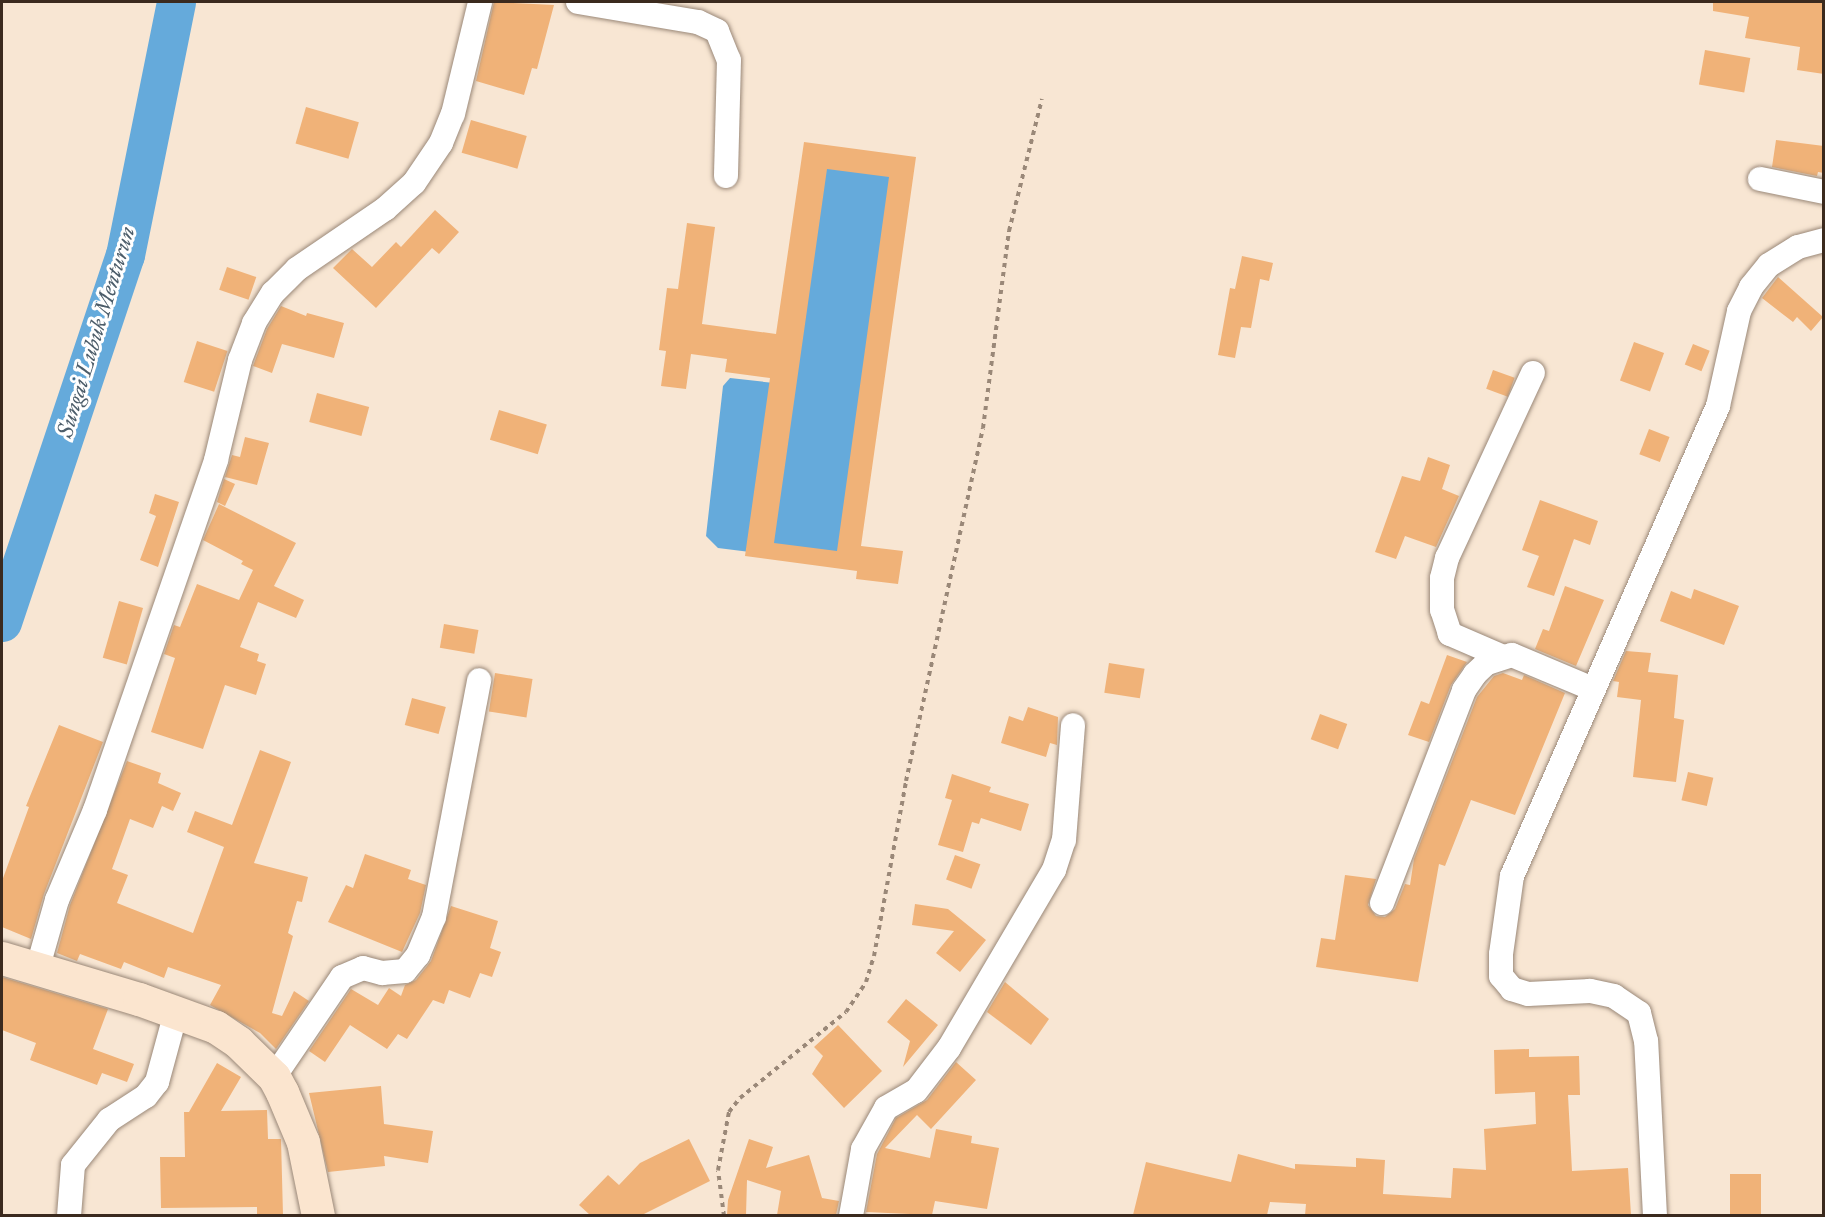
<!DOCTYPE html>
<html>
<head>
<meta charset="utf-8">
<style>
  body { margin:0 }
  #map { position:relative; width:1825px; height:1217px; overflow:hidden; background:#f8e6d3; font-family:"IM FELL Great Primer",serif }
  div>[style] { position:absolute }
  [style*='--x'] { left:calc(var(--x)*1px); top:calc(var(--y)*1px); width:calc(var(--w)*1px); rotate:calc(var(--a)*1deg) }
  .water>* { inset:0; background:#65aadb }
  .river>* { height:39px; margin:-19.5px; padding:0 19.5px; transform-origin:19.5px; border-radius:19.5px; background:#65aadb }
  .building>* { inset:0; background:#f0b278; transform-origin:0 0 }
  .path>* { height:4px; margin-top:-2px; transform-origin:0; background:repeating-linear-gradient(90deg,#9a8878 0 4.5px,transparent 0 9px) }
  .roads { filter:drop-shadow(0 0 2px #9a8878) drop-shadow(0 0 2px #9a8878) }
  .street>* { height:24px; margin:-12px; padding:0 12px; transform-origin:12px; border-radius:12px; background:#fff }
  .secondary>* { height:33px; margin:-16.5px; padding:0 16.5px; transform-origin:16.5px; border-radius:16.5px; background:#fbe5cf }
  span { translate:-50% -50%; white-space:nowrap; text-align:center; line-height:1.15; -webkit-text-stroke:6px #fff; paint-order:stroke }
  .water-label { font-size:22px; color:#4c5d6a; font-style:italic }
  .frame { position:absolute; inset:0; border:3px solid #3b2a1e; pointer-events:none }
</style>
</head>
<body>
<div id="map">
  <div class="water">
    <i style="clip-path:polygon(825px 164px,893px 174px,843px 548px,829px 562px,718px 548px,706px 536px,723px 386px,730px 378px,774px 383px)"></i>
  </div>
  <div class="river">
    <i style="--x:2;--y:622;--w:387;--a:-71.5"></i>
    <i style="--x:125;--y:255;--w:258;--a:-78.6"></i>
  </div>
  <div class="building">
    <i style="clip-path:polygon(494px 2px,554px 5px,537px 69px,532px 68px,524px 95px,476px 81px)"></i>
    <i style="clip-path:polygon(1713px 2px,1824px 2px,1824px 74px,1797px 70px,1800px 47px,1745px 38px,1749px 17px,1713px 11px)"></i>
    <i style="left:1705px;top:50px;width:46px;height:35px;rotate:10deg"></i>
    <i style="left:306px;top:107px;width:55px;height:38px;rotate:16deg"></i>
    <i style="left:471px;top:120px;width:58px;height:34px;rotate:16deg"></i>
    <i style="clip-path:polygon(1776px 140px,1824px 146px,1824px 173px,1818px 172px,1817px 176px,1772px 167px)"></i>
    <i style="clip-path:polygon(evenodd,804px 142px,916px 157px,861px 546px,903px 551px,898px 584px,856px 579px,857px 571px,745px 556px,770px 378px,725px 372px,727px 359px,691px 354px,686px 389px,661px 386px,666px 351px,659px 350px,667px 288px,678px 289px,687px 223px,715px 227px,702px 324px,776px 334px,804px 142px,827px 169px,889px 177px,837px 551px,774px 543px,827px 169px)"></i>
    <i style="clip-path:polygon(435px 210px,459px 232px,439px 254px,432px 248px,376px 308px,333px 268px,352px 249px,372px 267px,396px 242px,401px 247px)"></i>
    <i style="clip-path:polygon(1242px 256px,1273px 263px,1269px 281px,1260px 279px,1251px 328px,1241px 327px,1235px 358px,1218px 355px,1230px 288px,1235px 289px)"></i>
    <i style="left:227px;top:267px;width:31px;height:24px;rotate:19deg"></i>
    <i style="clip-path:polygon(1778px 277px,1823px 317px,1811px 331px,1797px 317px,1793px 322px,1762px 298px)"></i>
    <i style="clip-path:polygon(281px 306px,306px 316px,307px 313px,344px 323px,334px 358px,282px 344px,272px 373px,253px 366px,267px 329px)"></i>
    <i style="left:197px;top:341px;width:32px;height:43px;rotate:18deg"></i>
    <i style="left:1634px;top:342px;width:32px;height:41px;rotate:20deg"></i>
    <i style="left:1693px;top:344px;width:18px;height:22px;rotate:22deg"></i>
    <i style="left:1493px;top:370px;width:23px;height:20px;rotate:20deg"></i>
    <i style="left:317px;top:393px;width:54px;height:30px;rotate:15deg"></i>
    <i style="left:499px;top:410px;width:50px;height:31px;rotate:17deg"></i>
    <i style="left:1649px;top:429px;width:22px;height:27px;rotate:21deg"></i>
    <i style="clip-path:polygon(245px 437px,269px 443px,257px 485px,225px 477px,232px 455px,240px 457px)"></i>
    <i style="clip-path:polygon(1428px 457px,1450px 465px,1442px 489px,1459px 496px,1436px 547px,1405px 536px,1396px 559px,1375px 552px,1402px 476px,1420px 481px)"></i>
    <i style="clip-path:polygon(224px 479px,235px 484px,225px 506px,217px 502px)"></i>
    <i style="clip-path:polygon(155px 494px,179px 502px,158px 567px,140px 560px,156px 516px,149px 513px)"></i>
    <i style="clip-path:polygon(1540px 500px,1598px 521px,1590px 545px,1574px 539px,1554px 596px,1527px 587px,1539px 556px,1522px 550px)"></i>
    <i style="clip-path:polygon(219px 504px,296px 543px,274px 586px,304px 600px,296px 618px,258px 602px,240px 647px,259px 654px,257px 661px,266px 664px,256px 695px,225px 685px,203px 749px,151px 732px,175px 658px,164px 654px,174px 625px,180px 627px,197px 584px,239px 600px,253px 570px,241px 564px,243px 561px,203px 540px)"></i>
    <i style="clip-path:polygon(1565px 586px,1604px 600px,1576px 666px,1535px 649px,1543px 629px,1549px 631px)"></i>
    <i style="clip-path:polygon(1694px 589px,1739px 606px,1724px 645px,1660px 621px,1671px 591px,1691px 599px)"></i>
    <i style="left:119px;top:601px;width:25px;height:59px;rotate:16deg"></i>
    <i style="left:444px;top:624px;width:35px;height:24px;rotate:10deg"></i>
    <i style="clip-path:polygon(1626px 651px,1651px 653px,1648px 672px,1678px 675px,1674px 718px,1684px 720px,1676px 782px,1633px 777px,1641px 700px,1617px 697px,1619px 682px,1613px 681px)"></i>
    <i style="clip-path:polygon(1447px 655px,1467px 662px,1451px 685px,1429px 742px,1408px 735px,1421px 701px,1429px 704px)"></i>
    <i style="left:1109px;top:663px;width:36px;height:30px;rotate:9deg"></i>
    <i style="left:495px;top:673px;width:38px;height:39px;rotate:9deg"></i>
    <i style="clip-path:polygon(1503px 673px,1522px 680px,1524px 675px,1565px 693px,1515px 815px,1471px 800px,1445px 866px,1439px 864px,1418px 982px,1316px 967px,1321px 938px,1335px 940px,1345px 875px,1376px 879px,1368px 905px,1376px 916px,1385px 917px,1395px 909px,1405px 884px,1410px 885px,1414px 859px,1477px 697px,1494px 676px)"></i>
    <i style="left:412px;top:698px;width:35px;height:28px;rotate:15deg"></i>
    <i style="clip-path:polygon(1028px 707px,1058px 717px,1057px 745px,1050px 743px,1046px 757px,1001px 743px,1009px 716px,1023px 721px)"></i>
    <i style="left:1320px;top:714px;width:29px;height:27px;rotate:20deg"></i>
    <i style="clip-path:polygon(59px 725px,103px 742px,44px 894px,31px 939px,2px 927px,2px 881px,29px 807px,26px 806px)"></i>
    <i style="clip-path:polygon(260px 750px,291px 762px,254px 863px,308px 877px,302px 902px,297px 901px,288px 933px,293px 936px,272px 1013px,282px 1016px,294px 991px,309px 1001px,276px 1049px,260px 1033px,210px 1005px,221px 985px,168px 967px,164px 978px,124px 962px,121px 969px,80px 954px,77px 961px,57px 953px,70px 905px,127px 761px,161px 773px,158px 783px,181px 793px,173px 811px,162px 806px,153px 828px,130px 819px,112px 869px,128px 875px,117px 903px,193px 933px,224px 847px,187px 832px,195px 811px,232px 825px)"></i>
    <i style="left:1688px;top:772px;width:26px;height:29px;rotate:13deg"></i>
    <i style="clip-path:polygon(952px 774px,991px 787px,989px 792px,1029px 804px,1021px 831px,981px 818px,979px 824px,972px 822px,963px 852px,938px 845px,952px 800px,945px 798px)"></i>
    <i style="clip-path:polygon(365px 854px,411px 870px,408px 879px,426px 885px,420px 913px,402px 952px,328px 922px,346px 885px,353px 888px)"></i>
    <i style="left:955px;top:855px;width:27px;height:26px;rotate:20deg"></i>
    <i style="clip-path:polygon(915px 904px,948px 909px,986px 940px,960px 972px,936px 953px,954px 931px,912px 925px)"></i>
    <i style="clip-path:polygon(451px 906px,498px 921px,490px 948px,501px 952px,492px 977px,480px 973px,470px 998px,449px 990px,444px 1004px,433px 1000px,407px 1039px,398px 1034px,387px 1049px,350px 1025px,325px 1062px,309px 1051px,351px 989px,378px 1005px,389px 988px,401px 996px,405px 985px,416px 980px,431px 961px)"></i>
    <i style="clip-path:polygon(2px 977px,108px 1009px,93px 1049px,134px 1064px,127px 1082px,102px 1073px,97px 1085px,30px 1060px,36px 1043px,2px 1030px)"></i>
    <i style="clip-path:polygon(1005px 982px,1049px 1019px,1031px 1045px,987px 1012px)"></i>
    <i style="clip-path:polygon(906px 999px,938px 1025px,903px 1067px,910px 1041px,887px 1022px)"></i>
    <i style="clip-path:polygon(838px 1025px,882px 1071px,844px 1108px,812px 1074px,823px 1056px,814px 1047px)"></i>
    <i style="clip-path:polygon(1529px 1049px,1529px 1057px,1579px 1056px,1580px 1095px,1568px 1095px,1572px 1171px,1628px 1168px,1631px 1215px,1305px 1215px,1306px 1204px,1270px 1202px,1267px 1215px,1133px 1215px,1146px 1162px,1231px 1182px,1238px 1154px,1295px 1169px,1295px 1164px,1356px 1167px,1356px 1158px,1385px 1160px,1383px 1194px,1451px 1198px,1453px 1168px,1486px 1170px,1484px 1129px,1536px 1124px,1535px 1092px,1495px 1094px,1494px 1050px)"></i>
    <i style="clip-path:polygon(956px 1062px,976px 1080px,931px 1129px,917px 1115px,885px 1148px,930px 1158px,936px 1129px,972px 1136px,971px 1143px,999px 1148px,987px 1209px,935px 1201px,932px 1215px,866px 1212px,877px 1154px,896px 1118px,927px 1100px)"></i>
    <i style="clip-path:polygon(217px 1063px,241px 1077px,221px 1111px,267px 1110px,268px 1139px,281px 1139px,283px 1215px,257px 1215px,257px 1207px,161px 1208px,160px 1157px,185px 1157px,184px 1112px,189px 1112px)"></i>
    <i style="clip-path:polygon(381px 1086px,384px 1124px,433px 1131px,428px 1163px,384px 1156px,385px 1166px,328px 1172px,309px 1093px)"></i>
    <i style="clip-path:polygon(689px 1139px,710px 1181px,642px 1215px,590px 1215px,579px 1205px,608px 1175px,619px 1185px,640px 1163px)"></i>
    <i style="clip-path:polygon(749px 1139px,773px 1147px,766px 1168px,809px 1155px,822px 1198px,839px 1201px,836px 1215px,777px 1215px,781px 1191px,747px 1180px,746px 1215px,727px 1215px,728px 1200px)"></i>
    <i style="left:1730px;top:1174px;width:31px;height:41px"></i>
  </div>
  <div class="path">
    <i style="--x:724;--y:1216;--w:46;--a:-97.4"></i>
    <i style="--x:718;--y:1170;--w:59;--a:-79.3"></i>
    <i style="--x:729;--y:1112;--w:18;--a:-52"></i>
    <i style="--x:740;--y:1098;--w:136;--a:-39.1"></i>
    <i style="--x:846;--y:1012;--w:36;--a:-56"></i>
    <i style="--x:866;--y:982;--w:27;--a:-73"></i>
    <i style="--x:874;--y:956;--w:178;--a:-79.6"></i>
    <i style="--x:906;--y:781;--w:361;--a:-77.7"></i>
    <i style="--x:983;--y:428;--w:199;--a:-82.5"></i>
    <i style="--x:1009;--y:231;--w:136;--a:-76"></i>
  </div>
  <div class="roads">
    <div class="street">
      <i style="--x:578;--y:2;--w:122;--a:9.5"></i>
      <i style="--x:698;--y:22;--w:21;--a:25"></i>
      <i style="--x:717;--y:31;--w:31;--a:68"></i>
      <i style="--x:729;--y:60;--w:116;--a:91.5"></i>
      <i style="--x:1760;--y:179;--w:65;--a:11.5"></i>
      <i style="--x:1501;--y:656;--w:56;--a:-156.7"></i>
      <i style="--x:1450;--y:634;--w:25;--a:-108"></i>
      <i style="--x:1442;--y:610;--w:32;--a:-90"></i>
      <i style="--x:1442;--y:578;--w:21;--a:-76"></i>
      <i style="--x:1447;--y:558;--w:204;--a:-65.1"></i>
      <i style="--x:1382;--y:903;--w:228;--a:-68.9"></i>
      <i style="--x:1464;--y:690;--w:19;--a:-55"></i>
      <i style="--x:1475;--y:674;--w:16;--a:-43"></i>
      <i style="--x:1487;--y:663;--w:26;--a:-18"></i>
      <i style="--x:1512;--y:655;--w:88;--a:22.8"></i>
      <i style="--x:37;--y:970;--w:73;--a:-74.1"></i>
      <i style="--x:57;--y:900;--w:98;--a:-67.1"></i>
      <i style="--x:95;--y:810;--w:370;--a:-70.9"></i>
      <i style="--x:216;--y:460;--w:103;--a:-76.5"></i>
      <i style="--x:240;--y:360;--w:40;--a:-69"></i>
      <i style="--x:254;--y:323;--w:36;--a:-58"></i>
      <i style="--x:273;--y:293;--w:34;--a:-45"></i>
      <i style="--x:297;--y:269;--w:107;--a:-34.3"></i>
      <i style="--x:385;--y:209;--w:39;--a:-42"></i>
      <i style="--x:414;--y:183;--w:48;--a:-56"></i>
      <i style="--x:441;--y:143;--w:31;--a:-68"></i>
      <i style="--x:453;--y:114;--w:115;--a:-76.4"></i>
      <i style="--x:274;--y:1077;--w:121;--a:-55.8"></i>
      <i style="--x:342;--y:977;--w:23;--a:-23"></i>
      <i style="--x:363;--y:968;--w:20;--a:15"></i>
      <i style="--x:382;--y:973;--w:23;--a:-5"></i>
      <i style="--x:405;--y:971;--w:21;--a:-51"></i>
      <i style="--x:418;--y:955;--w:41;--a:-67.2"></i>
      <i style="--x:434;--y:917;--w:241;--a:-79.2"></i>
      <i style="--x:69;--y:1216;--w:51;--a:-85.5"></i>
      <i style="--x:73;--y:1165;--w:58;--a:-51.3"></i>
      <i style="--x:109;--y:1120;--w:44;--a:-33"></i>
      <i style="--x:146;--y:1096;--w:18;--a:-52"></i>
      <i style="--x:157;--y:1082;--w:73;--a:-74.8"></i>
      <i style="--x:851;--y:1216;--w:68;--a:-79.8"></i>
      <i style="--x:863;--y:1149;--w:47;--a:-60.7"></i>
      <i style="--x:886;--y:1108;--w:34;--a:-30"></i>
      <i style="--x:916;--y:1091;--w:54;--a:-52.5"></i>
      <i style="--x:949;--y:1048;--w:207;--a:-59.5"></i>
      <i style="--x:1054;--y:870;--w:32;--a:-72"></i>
      <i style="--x:1064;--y:840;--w:115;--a:-85.5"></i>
      <i style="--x:1655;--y:1216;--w:175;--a:-92.9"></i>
      <i style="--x:1646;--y:1041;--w:29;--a:-104"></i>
      <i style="--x:1639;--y:1013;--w:30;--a:-146"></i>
      <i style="--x:1614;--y:996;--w:25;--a:-168"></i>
      <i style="--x:1590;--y:991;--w:62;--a:177.2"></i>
      <i style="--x:1528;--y:994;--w:17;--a:-163"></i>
      <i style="--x:1512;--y:989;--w:17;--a:-130"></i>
      <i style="--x:1501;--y:976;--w:22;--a:-90"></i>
      <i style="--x:1501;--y:954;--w:79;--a:-82"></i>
      <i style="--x:1512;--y:876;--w:513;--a:-66.33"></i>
      <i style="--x:1718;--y:406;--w:97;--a:-77.5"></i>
      <i style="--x:1739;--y:311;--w:27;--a:-63"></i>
      <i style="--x:1751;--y:287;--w:28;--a:-51"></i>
      <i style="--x:1769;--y:265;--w:34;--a:-32"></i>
      <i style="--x:1798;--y:247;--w:27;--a:-15"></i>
    </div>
    <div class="secondary">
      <i style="--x:2;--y:958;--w:143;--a:16.7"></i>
      <i style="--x:139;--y:999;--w:82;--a:20"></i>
      <i style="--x:216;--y:1027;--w:27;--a:34"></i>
      <i style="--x:238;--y:1042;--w:50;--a:44.2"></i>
      <i style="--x:274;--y:1077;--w:17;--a:62"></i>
      <i style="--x:282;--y:1092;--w:54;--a:67.2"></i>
      <i style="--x:303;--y:1142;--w:76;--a:78.5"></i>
    </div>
  </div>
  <div class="water-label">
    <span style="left:96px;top:332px;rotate:-73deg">Sungai Lubuk Menturun</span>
  </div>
  <div class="frame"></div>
</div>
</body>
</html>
